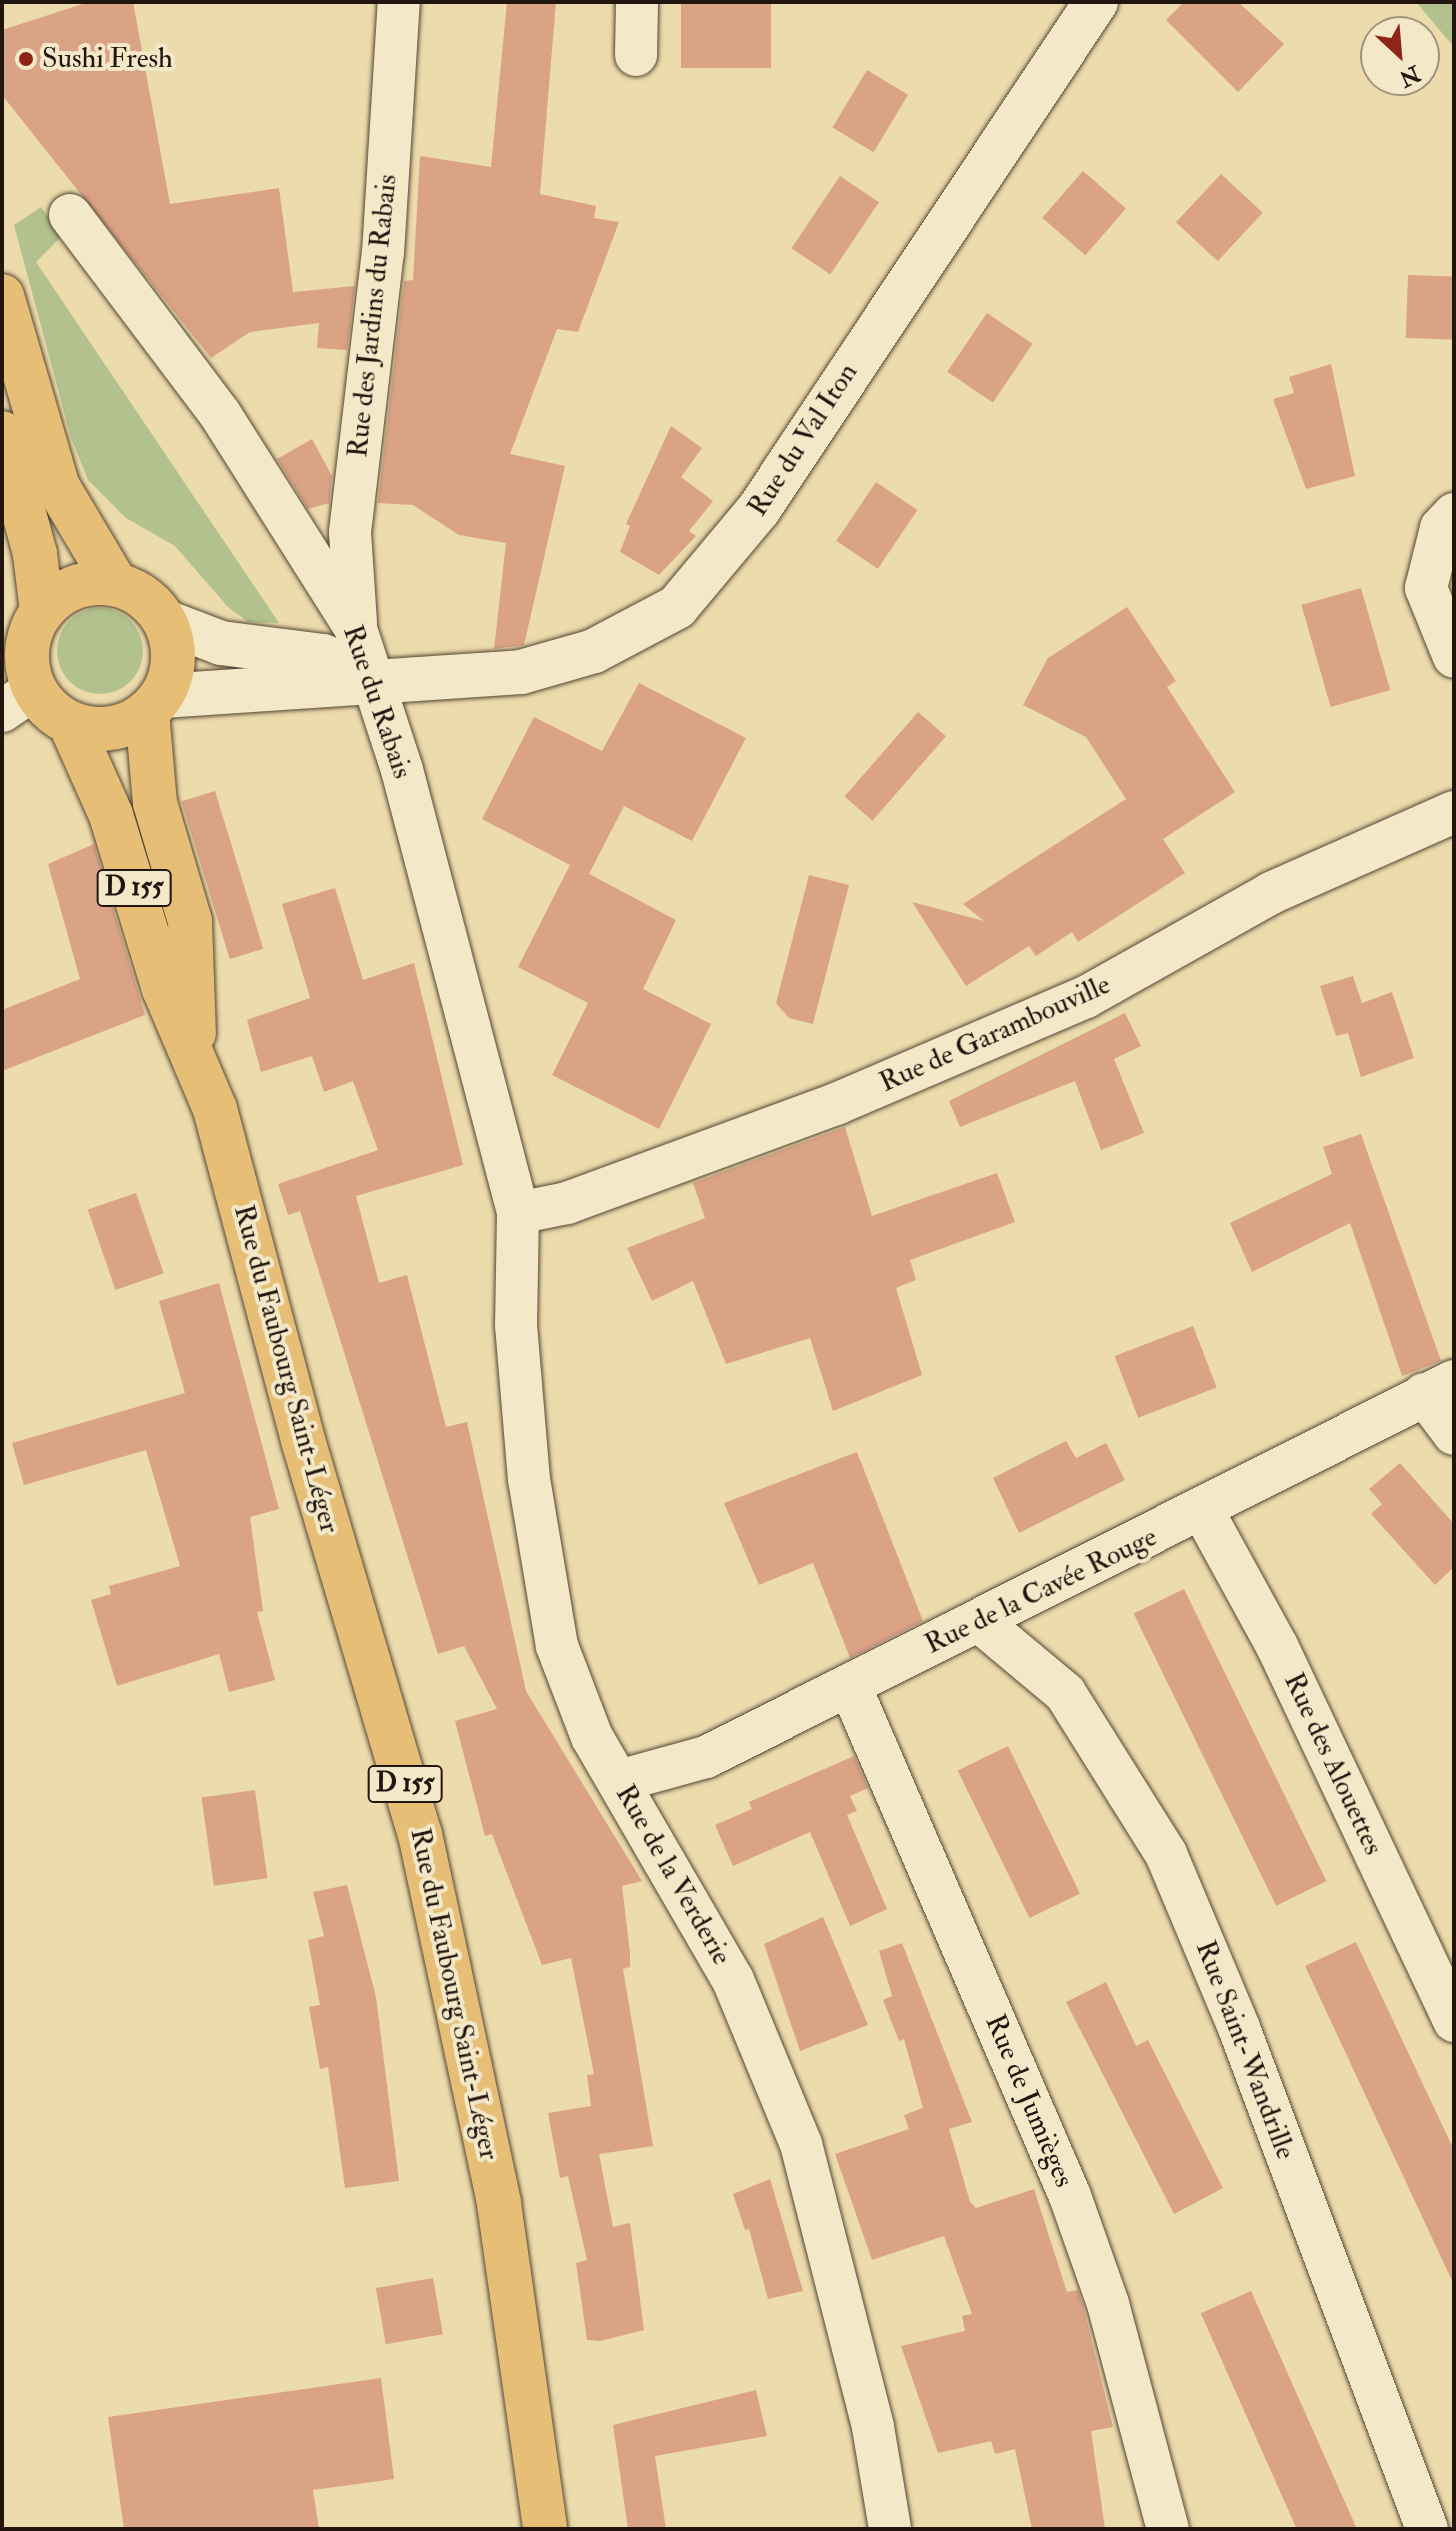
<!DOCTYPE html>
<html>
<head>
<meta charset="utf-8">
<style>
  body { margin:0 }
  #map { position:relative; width:1456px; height:2531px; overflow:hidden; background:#ecdbab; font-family:"IM FELL Double Pica",serif }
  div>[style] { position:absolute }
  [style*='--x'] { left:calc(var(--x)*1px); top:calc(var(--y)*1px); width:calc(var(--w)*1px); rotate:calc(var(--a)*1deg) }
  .green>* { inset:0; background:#b2c18d }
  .round { border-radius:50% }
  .building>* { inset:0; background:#dba386; transform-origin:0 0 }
  .roads { filter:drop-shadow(0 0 2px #544636) drop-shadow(0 0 2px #544636) }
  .street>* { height:42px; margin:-21px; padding:0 21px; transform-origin:21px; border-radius:21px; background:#f3e8c8 }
  .secondary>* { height:44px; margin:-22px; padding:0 22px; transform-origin:22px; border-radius:22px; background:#f3e8c8 }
  .primary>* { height:44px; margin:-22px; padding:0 22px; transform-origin:22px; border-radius:22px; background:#e6be76 }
  .primary>.ring { margin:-22px; padding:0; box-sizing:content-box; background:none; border:44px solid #e6be76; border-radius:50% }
  .dots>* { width:22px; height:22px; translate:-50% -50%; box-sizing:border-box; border:4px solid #f3e8c8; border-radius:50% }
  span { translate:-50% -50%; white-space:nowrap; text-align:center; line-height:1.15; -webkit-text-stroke:8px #f3e8c8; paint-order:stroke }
  .shield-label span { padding:2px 6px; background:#f3e8c8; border:2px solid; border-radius:6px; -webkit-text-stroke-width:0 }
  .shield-label { font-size:26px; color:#22150f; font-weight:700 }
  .poi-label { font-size:28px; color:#22150f }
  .left { translate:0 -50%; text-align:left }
  .street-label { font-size:28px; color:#22150f }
  .frame { position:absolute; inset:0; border:4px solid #22150f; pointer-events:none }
  .north { position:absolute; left:1360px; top:16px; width:80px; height:80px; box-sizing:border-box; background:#f3e8c8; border:2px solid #9f947e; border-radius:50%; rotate:154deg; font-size:22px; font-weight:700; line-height:32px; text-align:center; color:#22150f }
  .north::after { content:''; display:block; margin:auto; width:28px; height:36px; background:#8f2418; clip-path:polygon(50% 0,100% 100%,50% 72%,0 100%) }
</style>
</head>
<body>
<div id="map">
  <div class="green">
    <i style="clip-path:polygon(1416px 2px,1454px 2px,1454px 47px)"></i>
    <i style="clip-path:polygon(41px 207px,62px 236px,36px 262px,279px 623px,248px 622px,228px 607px,175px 546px,126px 518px,88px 480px,71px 438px,14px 225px)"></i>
    <i class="round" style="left:57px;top:608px;width:86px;height:86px"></i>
  </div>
  <div class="building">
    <i style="clip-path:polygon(89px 2px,133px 2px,170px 204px,279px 188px,293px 292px,355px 286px,347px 350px,317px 348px,319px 323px,250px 332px,211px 358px,2px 95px,2px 30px)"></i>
    <i style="clip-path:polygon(507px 2px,556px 2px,540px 194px,596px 206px,594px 218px,619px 222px,578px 332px,557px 329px,510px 454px,565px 466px,524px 645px,494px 649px,506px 543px,459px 535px,413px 505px,378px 503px,404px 281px,413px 280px,420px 156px,491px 167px)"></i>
    <i style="left:681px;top:2px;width:90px;height:66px"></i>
    <i style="clip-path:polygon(1184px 2px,1238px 2px,1284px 44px,1238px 92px,1166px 20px)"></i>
    <i style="left:867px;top:70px;width:48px;height:67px;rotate:31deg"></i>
    <i style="left:1083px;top:171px;width:57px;height:62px;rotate:41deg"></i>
    <i style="left:1221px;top:174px;width:57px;height:66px;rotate:43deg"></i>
    <i style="left:840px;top:176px;width:47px;height:87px;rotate:34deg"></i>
    <i style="left:1408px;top:275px;width:46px;height:63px;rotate:2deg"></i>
    <i style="left:987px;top:313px;width:55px;height:71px;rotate:34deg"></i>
    <i style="clip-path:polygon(1331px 364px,1355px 476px,1306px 489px,1273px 399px,1294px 393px,1289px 377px)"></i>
    <i style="clip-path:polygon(671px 426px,702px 448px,681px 477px,713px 501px,689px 531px,696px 536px,659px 575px,620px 552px,630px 526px,626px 524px)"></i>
    <i style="clip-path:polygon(312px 439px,332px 476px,329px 503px,308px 509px,277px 459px)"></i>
    <i style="left:876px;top:482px;width:50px;height:71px;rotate:34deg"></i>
    <i style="left:1361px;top:588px;width:106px;height:62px;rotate:74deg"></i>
    <i style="clip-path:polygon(1127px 607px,1176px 681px,1167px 687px,1235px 792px,1163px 839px,1185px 873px,1078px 942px,1072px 932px,1036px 956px,1029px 946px,966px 986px,912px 902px,984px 921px,963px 904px,1126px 799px,1086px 737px,1023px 705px,1048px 658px)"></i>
    <i style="clip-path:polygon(639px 683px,746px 738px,692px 841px,624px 806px,589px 874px,676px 920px,643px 989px,711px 1024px,659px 1129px,552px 1075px,588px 1003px,518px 967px,570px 865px,482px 819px,534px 717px,602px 751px)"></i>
    <i style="left:918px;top:712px;width:37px;height:112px;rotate:41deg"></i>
    <i style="left:215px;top:791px;width:165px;height:35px;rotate:73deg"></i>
    <i style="clip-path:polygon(94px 844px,145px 1015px,2px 1071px,2px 1010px,80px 979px,48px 864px)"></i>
    <i style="clip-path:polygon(809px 875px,849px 885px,813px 1024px,789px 1018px,776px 1003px)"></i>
    <i style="clip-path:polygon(335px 888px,363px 980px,414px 963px,463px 1165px,356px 1196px,379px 1283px,407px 1275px,446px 1427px,467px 1422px,526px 1691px,642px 1881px,622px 1886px,630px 1953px,630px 1967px,623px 1969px,653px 2146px,599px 2154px,613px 2227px,630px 2223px,644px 2330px,600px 2341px,587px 2340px,576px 2263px,587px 2260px,568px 2176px,560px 2178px,548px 2113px,591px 2106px,587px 2075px,594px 2074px,571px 1958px,542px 1965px,492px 1834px,485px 1836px,455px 1721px,497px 1709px,464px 1646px,438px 1654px,300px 1211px,288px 1215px,278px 1184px,378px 1150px,353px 1081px,324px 1092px,312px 1056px,261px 1072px,247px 1020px,310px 998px,282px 904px)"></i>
    <i style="clip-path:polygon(1353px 976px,1362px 1003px,1392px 992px,1414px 1058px,1361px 1077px,1348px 1033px,1336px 1036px,1320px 986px)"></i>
    <i style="clip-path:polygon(1125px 1013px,1141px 1046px,1114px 1059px,1144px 1133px,1101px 1150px,1075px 1081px,960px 1127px,949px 1101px)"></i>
    <i style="clip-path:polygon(845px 1127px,872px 1216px,997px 1173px,1015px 1222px,910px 1260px,916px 1280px,896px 1288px,922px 1375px,833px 1411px,810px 1338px,726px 1364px,693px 1281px,652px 1301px,627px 1248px,705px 1218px,693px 1183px)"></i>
    <i style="clip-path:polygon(1361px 1134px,1441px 1361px,1402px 1376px,1350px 1223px,1252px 1272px,1230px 1223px,1332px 1174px,1323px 1147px)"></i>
    <i style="left:136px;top:1193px;width:85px;height:51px;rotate:71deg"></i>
    <i style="clip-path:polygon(219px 1283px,279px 1509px,250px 1517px,263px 1611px,257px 1612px,275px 1680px,229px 1692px,219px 1654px,117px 1686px,91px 1600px,111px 1594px,109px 1586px,180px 1566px,146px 1450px,24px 1485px,12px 1443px,185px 1393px,159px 1301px)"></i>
    <i style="left:1193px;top:1326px;width:66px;height:84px;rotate:69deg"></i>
    <i style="clip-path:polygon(1066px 1441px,1076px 1458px,1106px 1443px,1125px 1480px,1019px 1533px,993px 1478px)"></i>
    <i style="clip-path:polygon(857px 1452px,923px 1621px,850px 1658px,813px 1563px,759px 1585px,724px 1503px)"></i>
    <i style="clip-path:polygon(1400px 1463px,1454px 1524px,1454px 1567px,1435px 1585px,1371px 1514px,1382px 1504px,1369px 1489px)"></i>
    <i style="left:1184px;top:1589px;width:325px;height:56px;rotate:64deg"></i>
    <i style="left:1008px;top:1746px;width:164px;height:56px;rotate:64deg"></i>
    <i style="clip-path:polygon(854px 1756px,868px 1788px,850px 1796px,857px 1811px,847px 1815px,887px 1909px,850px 1926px,810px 1832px,733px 1866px,715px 1825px,752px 1809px,749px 1802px)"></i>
    <i style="left:255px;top:1790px;width:89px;height:54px;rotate:82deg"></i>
    <i style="clip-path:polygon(347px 1885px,376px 1997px,399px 2181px,345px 2188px,328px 2067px,320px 2069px,309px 2007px,320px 2005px,308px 1940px,324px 1936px,313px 1892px)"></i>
    <i style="clip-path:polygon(823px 1917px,868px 2025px,800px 2051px,764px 1944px)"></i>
    <i style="clip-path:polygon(1356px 1942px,1454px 2150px,1454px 2285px,1305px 1966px)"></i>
    <i style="clip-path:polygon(902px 1943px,972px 2122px,949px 2129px,970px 2202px,976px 2208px,1034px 2189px,1067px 2292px,1078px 2290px,1083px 2306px,1113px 2427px,1091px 2431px,1105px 2529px,1032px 2529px,1015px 2449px,995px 2454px,991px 2441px,938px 2453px,901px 2346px,965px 2331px,962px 2316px,972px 2314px,944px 2236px,872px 2260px,835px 2154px,909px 2129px,904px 2115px,923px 2108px,904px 2039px,899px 2041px,883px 2000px,892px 1996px,879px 1951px)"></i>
    <i style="clip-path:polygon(1106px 1982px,1136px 2046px,1148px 2040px,1223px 2188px,1174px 2214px,1066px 2002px)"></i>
    <i style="clip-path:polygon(770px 2179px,803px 2291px,768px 2299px,749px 2229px,745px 2230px,733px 2194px)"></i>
    <i style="left:433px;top:2278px;width:57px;height:58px;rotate:80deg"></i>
    <i style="left:1251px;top:2291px;width:261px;height:55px;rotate:66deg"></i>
    <i style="clip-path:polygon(381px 2378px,394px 2479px,313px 2490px,319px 2529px,124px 2529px,108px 2417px)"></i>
    <i style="clip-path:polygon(756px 2390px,767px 2436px,655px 2456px,666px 2529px,628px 2529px,613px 2425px)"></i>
  </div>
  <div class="roads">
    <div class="street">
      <i style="--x:636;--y:55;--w:53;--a:-88.9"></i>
      <i style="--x:70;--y:215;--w:249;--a:53"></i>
      <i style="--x:220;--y:414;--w:254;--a:57.7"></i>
      <i style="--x:356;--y:629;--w:148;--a:71.9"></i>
      <i style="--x:402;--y:770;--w:458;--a:75.3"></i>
      <i style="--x:518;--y:1213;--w:112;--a:91"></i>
      <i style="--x:516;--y:1325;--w:155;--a:85.2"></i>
      <i style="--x:529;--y:1479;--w:169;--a:80.5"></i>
      <i style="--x:557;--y:1646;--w:97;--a:69"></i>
      <i style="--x:592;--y:1737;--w:281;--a:59.9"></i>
      <i style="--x:733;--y:1980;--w:178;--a:67.5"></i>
      <i style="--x:801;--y:2144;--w:292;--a:75.7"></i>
      <i style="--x:873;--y:2427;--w:103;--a:80.5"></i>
      <i style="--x:1454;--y:514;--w:19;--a:133"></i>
      <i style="--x:1441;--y:528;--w:62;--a:104"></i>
      <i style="--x:1426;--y:588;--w:74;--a:67.9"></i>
      <i style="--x:356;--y:623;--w:91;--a:-93.8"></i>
      <i style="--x:350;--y:532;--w:281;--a:-83.3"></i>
      <i style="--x:383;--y:253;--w:252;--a:-86.4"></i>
      <i style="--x:2;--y:711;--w:40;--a:-34"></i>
      <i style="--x:518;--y:1213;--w:50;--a:-11.5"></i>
      <i style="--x:567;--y:1203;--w:287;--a:-20.2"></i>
      <i style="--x:836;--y:1104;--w:272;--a:-23.2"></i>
      <i style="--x:1086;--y:997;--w:212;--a:-29.3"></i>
      <i style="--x:1271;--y:893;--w:200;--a:-23.9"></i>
      <i style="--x:1424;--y:1394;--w:50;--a:53.1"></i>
      <i style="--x:1203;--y:1511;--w:154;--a:61.3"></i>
      <i style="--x:1277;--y:1646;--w:415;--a:64.7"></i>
      <i style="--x:979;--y:1621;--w:112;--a:39.9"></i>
      <i style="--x:1065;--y:1693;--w:190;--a:57.9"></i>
      <i style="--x:1166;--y:1854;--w:189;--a:67.2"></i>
      <i style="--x:1239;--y:2028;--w:535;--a:69.43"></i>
      <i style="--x:850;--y:1686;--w:555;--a:66.67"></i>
      <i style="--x:1070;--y:2196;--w:114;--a:70.6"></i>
      <i style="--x:1108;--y:2304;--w:233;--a:75.1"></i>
      <i style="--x:619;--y:1781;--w:90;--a:-15.4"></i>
      <i style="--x:706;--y:1757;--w:837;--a:-26.69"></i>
    </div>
    <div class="secondary">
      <i style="--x:166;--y:622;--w:59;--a:20.9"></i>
      <i style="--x:221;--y:643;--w:103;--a:7.3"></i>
      <i style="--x:323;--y:656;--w:53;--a:23.2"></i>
      <i style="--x:162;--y:696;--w:360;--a:-3.8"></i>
      <i style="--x:521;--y:672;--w:76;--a:-16"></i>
      <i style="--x:594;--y:651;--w:94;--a:-27.9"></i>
      <i style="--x:677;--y:607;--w:128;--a:-50.1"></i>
      <i style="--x:759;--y:509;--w:609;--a:-56.39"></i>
    </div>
    <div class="primary">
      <i style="--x:2;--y:296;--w:199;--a:73.7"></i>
      <i style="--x:58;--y:487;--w:112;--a:59.3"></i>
      <i style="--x:2;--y:433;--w:125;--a:74.7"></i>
      <i style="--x:35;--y:554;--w:58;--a:83.1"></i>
      <i class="ring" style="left:27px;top:583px;width:102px;height:102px"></i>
      <i style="--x:147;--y:712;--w:91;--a:85"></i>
      <i style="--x:155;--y:803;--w:123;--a:73.5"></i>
      <i style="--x:190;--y:921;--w:112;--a:88"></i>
      <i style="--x:70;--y:723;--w:101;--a:66"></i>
      <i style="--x:111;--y:815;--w:182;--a:73.1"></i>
      <i style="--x:164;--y:989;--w:130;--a:67"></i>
      <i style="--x:215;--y:1109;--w:342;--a:75.1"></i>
      <i style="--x:303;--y:1440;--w:411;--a:73.5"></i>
      <i style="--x:420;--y:1834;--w:378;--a:77.9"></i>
      <i style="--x:499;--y:2204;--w:328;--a:81.9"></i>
    </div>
  </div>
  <div class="dots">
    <i style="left:26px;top:59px;background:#8f2418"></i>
  </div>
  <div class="shield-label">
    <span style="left:134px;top:888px">D 155</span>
    <span style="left:405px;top:1784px">D 155</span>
  </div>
  <div class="poi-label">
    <span class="left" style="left:42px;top:59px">Sushi Fresh</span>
  </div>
  <div class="street-label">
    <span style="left:373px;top:316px;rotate:-84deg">Rue des Jardins du Rabais</span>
    <span style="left:803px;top:440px;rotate:-57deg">Rue du Val Iton</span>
    <span style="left:377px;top:702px;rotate:71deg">Rue du Rabais</span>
    <span style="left:995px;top:1034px;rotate:-24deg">Rue de Garambouville</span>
    <span style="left:286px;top:1369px;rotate:75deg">Rue du Faubourg Saint-Léger</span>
    <span style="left:1041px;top:1591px;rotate:-26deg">Rue de la Cavée Rouge</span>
    <span style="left:1333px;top:1764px;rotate:65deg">Rue des Alouettes</span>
    <span style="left:673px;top:1875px;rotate:60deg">Rue de la Verderie</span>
    <span style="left:454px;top:1994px;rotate:78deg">Rue du Faubourg Saint-Léger</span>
    <span style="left:1245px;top:2050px;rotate:69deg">Rue Saint-Wandrille</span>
    <span style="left:1029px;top:2101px;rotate:67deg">Rue de Jumièges</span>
  </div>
  <div class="frame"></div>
  <div class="north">N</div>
</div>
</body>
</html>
